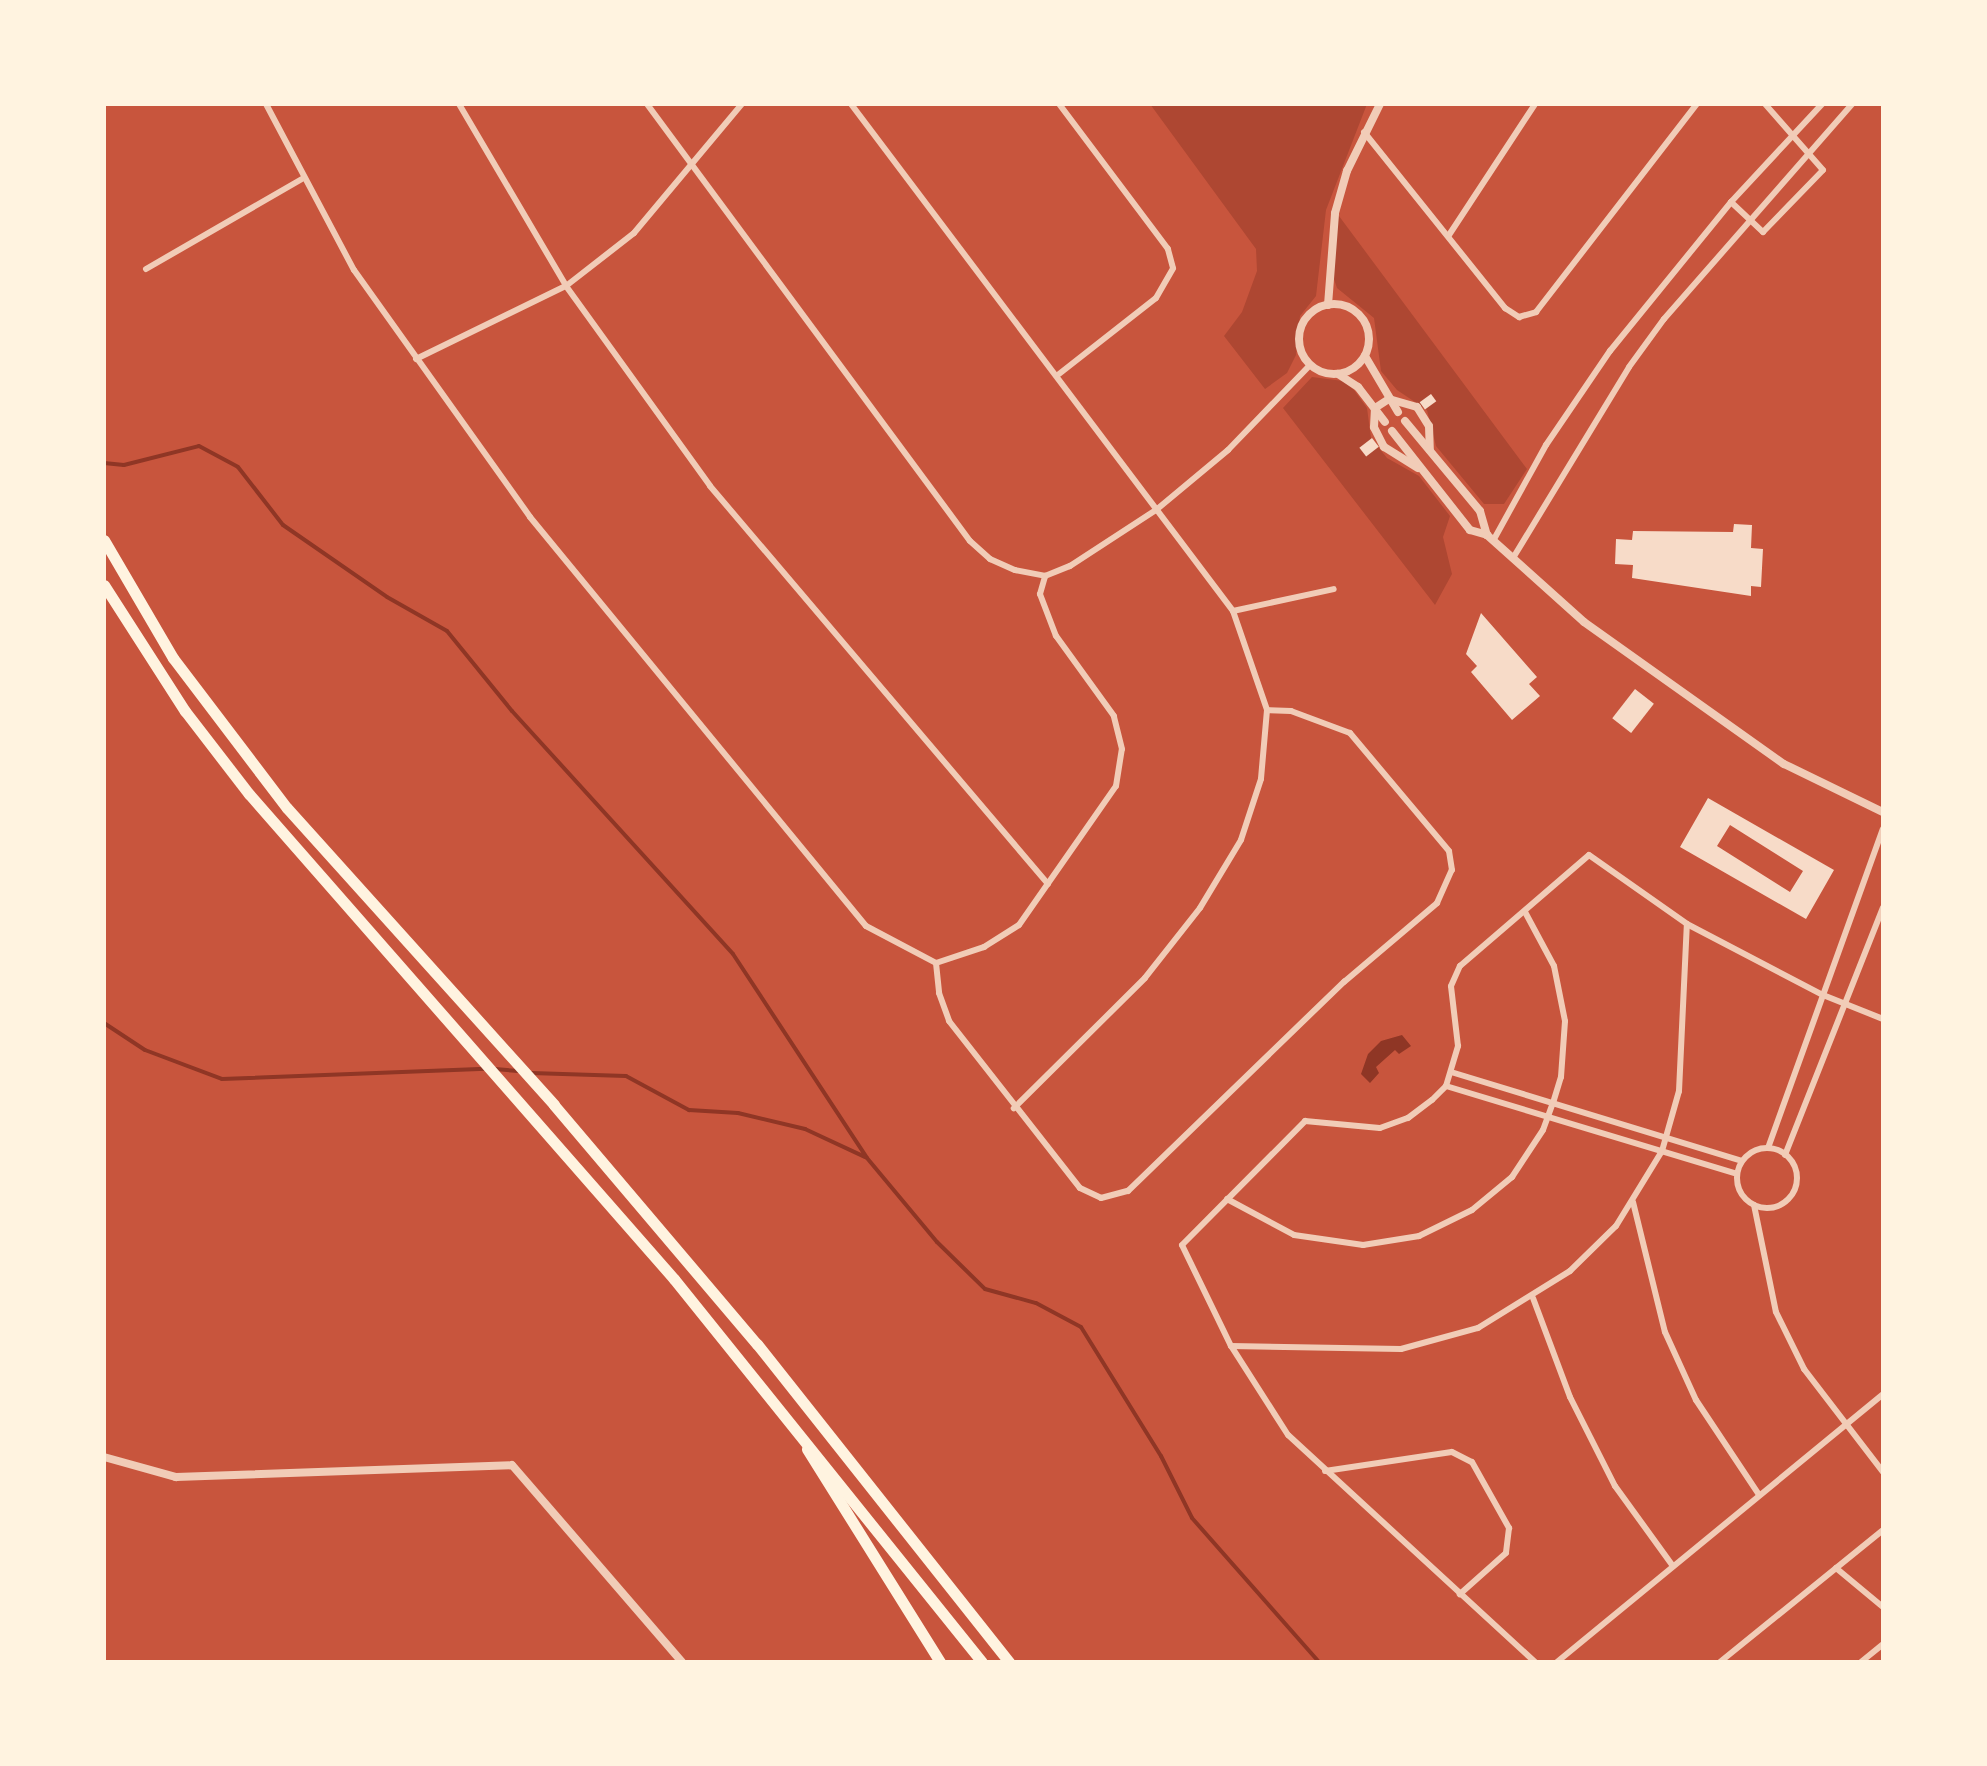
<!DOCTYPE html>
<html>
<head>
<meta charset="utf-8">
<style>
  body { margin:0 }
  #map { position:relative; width:1987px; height:1766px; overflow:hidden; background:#c8553d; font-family:Roboto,sans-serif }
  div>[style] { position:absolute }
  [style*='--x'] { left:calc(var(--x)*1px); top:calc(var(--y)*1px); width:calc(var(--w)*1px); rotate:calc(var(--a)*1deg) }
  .green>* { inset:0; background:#ae4732 }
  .water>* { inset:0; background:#8f3625 }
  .stream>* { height:4px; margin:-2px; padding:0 2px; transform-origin:2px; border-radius:2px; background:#8f3625 }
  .building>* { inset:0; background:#f7dbc8; transform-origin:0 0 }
  .minor>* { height:6px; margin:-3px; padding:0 3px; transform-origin:3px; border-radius:3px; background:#f1ccb7 }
  .minor>.ring { margin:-3px; padding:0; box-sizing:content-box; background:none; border:6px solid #f1ccb7; border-radius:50% }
  .tertiary>* { height:8px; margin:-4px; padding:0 4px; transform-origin:4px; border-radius:4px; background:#f1ccb7 }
  .tertiary>.ring { margin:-4px; padding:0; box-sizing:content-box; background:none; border:8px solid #f1ccb7; border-radius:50% }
  .motorway>* { height:11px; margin:-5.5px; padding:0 5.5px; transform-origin:5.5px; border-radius:5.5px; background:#fff3e0 }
  span { translate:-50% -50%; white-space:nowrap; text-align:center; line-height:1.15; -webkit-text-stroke:8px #fff3e0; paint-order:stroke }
  .frame { position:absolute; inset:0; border:106px solid #fff3e0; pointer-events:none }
</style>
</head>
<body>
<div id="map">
  <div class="green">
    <i style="clip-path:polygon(1150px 104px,1367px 104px,1326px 210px,1316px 296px,1300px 316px,1296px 355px,1287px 373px,1265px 389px,1224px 336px,1242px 312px,1257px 271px,1256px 249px)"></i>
    <i style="clip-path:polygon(1339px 216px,1527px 469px,1504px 504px,1484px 504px,1436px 446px,1427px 410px,1397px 390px,1381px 371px,1374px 318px,1337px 288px,1334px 279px,1332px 246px)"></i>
    <i style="clip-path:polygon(1312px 377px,1343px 381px,1354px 390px,1367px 408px,1371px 438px,1387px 458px,1419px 476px,1450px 516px,1443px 537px,1452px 574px,1435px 605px,1283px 408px)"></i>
  </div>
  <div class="water">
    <i style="clip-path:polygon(1402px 1035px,1411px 1046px,1399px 1054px,1395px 1050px,1376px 1067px,1379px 1073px,1370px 1083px,1361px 1074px,1368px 1054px,1381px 1041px)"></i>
  </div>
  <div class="stream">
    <i style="--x:104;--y:463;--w:20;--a:6"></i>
    <i style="--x:124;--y:465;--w:77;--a:-14.2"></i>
    <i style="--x:199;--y:446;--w:44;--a:28.3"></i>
    <i style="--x:238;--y:467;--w:73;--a:52.2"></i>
    <i style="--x:283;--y:525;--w:126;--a:34.7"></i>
    <i style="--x:387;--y:597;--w:69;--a:29.5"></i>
    <i style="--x:447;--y:631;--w:103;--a:50.9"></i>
    <i style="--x:512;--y:711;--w:328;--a:47.7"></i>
    <i style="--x:733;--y:954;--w:244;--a:56.7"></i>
    <i style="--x:867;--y:1158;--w:109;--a:50.2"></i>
    <i style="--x:937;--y:1242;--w:67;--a:44.4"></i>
    <i style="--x:985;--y:1289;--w:53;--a:15.4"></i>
    <i style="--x:1036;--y:1303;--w:51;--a:28.1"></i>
    <i style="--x:1081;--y:1327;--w:152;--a:58.2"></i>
    <i style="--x:1161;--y:1456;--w:69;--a:63.4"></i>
    <i style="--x:1192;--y:1518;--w:192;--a:48.6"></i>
    <i style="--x:104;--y:1023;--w:49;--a:33.4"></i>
    <i style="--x:145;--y:1050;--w:82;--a:20.6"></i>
    <i style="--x:222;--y:1079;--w:264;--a:-2.2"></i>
    <i style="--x:495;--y:1069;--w:23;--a:5"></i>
    <i style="--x:531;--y:1073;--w:95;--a:1.8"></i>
    <i style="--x:626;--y:1076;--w:72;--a:28.4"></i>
    <i style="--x:689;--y:1110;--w:49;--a:3.5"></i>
    <i style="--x:738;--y:1113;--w:69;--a:13.4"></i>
    <i style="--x:805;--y:1129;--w:66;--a:25"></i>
  </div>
  <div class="building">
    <i style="left:1431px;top:394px;width:9px;height:14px;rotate:54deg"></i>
    <i style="left:1372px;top:438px;width:11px;height:16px;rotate:52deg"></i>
    <i style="clip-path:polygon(1734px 524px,1752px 525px,1751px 548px,1763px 549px,1761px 587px,1751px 586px,1751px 596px,1632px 578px,1633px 565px,1615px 564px,1616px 539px,1632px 540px,1633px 531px,1733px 532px)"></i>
    <i style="clip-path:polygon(1481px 613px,1537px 677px,1529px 684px,1540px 696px,1512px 720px,1471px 672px,1477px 666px,1466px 654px)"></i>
    <i style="left:1635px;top:689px;width:24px;height:37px;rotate:38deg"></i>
    <i style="clip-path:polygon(evenodd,1708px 798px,1834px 870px,1806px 919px,1680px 847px,1708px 798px,1730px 825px,1803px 871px,1790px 892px,1717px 846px,1730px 825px)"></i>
  </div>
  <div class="minor">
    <i style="--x:266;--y:104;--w:188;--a:62.1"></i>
    <i style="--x:354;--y:270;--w:303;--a:54.5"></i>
    <i style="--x:530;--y:517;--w:529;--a:50.6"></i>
    <i style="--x:866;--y:926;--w:79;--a:27.9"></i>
    <i style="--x:936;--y:963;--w:51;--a:-18.4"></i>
    <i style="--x:984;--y:947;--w:41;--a:-32.2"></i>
    <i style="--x:1019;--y:925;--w:169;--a:-55.1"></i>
    <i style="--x:1116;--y:786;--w:37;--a:-81"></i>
    <i style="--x:1122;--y:749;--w:34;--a:-104"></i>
    <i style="--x:1114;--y:716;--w:99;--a:-125.9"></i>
    <i style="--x:1056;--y:636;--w:45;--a:-110.9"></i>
    <i style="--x:1040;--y:594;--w:19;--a:-74"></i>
    <i style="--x:459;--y:104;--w:211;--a:59.5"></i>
    <i style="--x:566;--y:286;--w:246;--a:54.2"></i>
    <i style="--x:710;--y:486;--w:522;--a:49.66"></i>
    <i style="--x:647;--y:104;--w:543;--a:53.53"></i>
    <i style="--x:970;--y:541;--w:27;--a:42"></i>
    <i style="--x:990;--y:559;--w:27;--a:24"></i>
    <i style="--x:1015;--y:570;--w:31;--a:11"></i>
    <i style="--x:1045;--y:576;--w:27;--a:-22"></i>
    <i style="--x:1070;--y:566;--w:103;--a:-33.1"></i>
    <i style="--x:1156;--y:510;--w:94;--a:-39.8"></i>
    <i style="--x:1228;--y:450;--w:118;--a:-46"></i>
    <i style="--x:851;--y:104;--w:635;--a:53"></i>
    <i style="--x:1233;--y:611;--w:105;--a:71"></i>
    <i style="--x:1267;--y:710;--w:69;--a:95"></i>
    <i style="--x:1261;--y:779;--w:64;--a:108.2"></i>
    <i style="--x:1241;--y:840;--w:79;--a:121.1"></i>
    <i style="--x:1200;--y:908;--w:89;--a:128.2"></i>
    <i style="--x:1145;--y:978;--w:185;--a:135.2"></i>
    <i style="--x:1364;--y:132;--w:226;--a:51.3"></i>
    <i style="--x:1505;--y:308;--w:17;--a:33"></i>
    <i style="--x:1519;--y:317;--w:18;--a:-16"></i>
    <i style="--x:1536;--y:312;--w:263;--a:-52.3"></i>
    <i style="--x:1731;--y:202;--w:44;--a:43.2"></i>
    <i style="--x:1763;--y:232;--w:86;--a:-45.9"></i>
    <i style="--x:1823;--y:170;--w:88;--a:-131.3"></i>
    <i style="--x:1449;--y:235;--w:157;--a:-56.7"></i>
    <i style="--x:146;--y:269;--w:180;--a:-30"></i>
    <i style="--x:416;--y:359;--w:167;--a:-26"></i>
    <i style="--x:566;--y:286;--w:86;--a:-37.9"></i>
    <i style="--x:634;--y:233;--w:168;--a:-50.1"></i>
    <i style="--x:1059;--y:374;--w:123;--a:-38.1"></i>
    <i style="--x:1156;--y:298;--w:34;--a:-60"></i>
    <i style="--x:1173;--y:268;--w:20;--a:-105"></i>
    <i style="--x:1168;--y:249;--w:181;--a:-126.9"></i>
    <i style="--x:1493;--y:541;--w:110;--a:-61.1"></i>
    <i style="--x:1546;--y:445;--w:114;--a:-55.8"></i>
    <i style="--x:1610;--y:351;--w:192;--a:-50.9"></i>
    <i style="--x:1731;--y:202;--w:134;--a:-47.1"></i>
    <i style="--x:1513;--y:558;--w:223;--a:-58.7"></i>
    <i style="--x:1629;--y:367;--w:59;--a:-53.9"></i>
    <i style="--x:1664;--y:319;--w:286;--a:-48.8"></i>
    <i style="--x:1233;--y:611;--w:103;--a:-12.3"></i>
    <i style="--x:936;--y:963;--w:30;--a:84"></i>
    <i style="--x:939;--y:993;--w:30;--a:70"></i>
    <i style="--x:949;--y:1021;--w:212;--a:51.9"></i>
    <i style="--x:1080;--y:1188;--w:23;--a:25"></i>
    <i style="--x:1101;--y:1198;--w:28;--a:-15"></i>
    <i style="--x:1128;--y:1191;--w:301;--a:-44.1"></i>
    <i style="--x:1344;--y:982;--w:122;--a:-40.3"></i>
    <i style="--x:1437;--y:903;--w:36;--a:-66"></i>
    <i style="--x:1452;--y:870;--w:19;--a:-99"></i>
    <i style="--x:1449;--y:851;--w:154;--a:-130"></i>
    <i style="--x:1350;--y:733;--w:63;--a:-159.6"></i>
    <i style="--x:1291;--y:711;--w:24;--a:-178"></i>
    <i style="--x:1451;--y:1072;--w:304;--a:17"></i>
    <i style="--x:1446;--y:1086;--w:304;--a:16.8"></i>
    <i style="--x:1768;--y:1148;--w:339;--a:-70.2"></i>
    <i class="ring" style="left:1737px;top:1148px;width:54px;height:54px"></i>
    <i style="--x:1785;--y:1155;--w:266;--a:-68.4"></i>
    <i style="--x:1227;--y:1199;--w:76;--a:28.2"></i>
    <i style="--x:1294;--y:1235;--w:70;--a:8.2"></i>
    <i style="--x:1363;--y:1245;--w:57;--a:-9.1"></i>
    <i style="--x:1419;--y:1236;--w:59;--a:-26.1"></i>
    <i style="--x:1472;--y:1210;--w:52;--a:-39.5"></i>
    <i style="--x:1512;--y:1177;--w:56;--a:-56.6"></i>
    <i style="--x:1543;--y:1130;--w:29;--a:-70"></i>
    <i style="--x:1553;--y:1103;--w:27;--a:-73"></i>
    <i style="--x:1561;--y:1077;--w:56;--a:-85.9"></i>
    <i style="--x:1565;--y:1021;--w:56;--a:-101.3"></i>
    <i style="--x:1554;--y:966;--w:61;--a:-118.2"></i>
    <i style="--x:1633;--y:1202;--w:134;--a:76.2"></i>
    <i style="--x:1665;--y:1332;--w:75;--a:65.5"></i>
    <i style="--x:1696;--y:1400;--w:114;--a:56.4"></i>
    <i style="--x:1754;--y:1205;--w:109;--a:78.4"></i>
    <i style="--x:1776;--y:1312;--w:64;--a:63.8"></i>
    <i style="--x:1804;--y:1369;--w:130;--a:52.5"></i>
    <i style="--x:1533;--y:1298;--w:106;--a:69.5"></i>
    <i style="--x:1570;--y:1397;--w:100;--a:63.2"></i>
    <i style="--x:1615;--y:1486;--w:99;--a:54.1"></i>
    <i style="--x:1231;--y:1346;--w:170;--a:1"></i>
    <i style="--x:1401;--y:1349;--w:80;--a:-15.3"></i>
    <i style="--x:1478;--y:1328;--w:108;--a:-31.8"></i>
    <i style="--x:1570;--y:1271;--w:64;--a:-44.4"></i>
    <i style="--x:1616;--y:1226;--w:88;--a:-58.5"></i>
    <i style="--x:1662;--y:1151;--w:62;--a:-74.2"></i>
    <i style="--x:1679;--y:1091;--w:167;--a:-87.3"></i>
    <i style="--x:1325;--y:1471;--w:128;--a:-8.5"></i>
    <i style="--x:1452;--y:1452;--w:22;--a:27"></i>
    <i style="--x:1472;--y:1462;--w:76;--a:60.7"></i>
    <i style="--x:1509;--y:1528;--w:25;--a:97"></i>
    <i style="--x:1506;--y:1553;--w:62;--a:138.3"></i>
    <i style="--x:1836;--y:1568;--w:61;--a:39.7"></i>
    <i style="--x:1535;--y:1662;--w:335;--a:-137.4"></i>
    <i style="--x:1288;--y:1435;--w:106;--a:-122.6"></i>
    <i style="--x:1231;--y:1346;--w:112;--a:-115.9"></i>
    <i style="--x:1182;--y:1245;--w:175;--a:-45.2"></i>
    <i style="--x:1305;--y:1121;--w:75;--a:5.3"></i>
    <i style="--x:1380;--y:1128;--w:30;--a:-20"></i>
    <i style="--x:1408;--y:1118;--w:30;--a:-37"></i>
    <i style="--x:1432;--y:1100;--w:20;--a:-45"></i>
    <i style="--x:1446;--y:1086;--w:42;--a:-73.3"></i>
    <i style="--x:1458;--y:1046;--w:60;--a:-96.7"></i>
    <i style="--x:1451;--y:986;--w:22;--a:-66"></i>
    <i style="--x:1460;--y:966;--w:170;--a:-40.7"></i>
    <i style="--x:1589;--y:855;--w:120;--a:35.1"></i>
    <i style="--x:1687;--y:924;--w:153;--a:27.6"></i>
    <i style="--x:1823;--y:995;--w:65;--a:21.8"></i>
    <i style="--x:1557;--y:1662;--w:422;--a:-39.4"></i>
    <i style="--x:1720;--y:1662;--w:210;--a:-39"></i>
    <i style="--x:1861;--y:1662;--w:28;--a:-39"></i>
  </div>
  <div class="tertiary">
    <i class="ring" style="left:1299px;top:304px;width:62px;height:62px"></i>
    <i style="--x:1328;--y:305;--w:92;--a:-85.6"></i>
    <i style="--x:1335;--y:213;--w:44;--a:-74.1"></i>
    <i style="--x:1347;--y:171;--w:75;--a:-63.8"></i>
    <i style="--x:1365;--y:356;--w:65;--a:59.5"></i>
    <i style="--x:1338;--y:374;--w:24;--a:33"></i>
    <i style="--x:1358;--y:387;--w:44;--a:52.4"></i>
    <i style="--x:1405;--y:421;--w:117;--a:50.2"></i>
    <i style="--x:1480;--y:511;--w:25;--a:74"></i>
    <i style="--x:1392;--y:431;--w:126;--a:51.8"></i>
    <i style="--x:1470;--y:530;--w:18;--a:16"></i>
    <i style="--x:1487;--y:535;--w:130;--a:41.9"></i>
    <i style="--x:1584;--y:622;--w:245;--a:35.4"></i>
    <i style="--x:1784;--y:764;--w:110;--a:25.9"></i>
    <i style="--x:1418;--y:468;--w:40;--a:-148"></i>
    <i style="--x:1384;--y:447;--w:22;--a:-117"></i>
    <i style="--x:1374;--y:427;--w:19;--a:-87"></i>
    <i style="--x:1375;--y:408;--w:17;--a:-33"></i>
    <i style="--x:1389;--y:399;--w:29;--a:16"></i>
    <i style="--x:1417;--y:407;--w:22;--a:58"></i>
    <i style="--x:1429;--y:426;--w:24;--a:88"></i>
    <i style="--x:104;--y:1457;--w:75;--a:15.5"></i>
    <i style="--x:176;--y:1477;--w:336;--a:-2"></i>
    <i style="--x:512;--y:1465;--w:260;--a:49.2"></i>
  </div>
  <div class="motorway">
    <i style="--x:104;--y:540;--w:137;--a:59.7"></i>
    <i style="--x:173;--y:658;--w:188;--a:52.8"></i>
    <i style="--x:287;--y:808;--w:399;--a:48"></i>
    <i style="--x:554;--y:1105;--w:314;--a:49.7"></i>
    <i style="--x:757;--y:1344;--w:406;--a:51.6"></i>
    <i style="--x:104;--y:585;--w:150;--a:57.3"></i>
    <i style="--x:185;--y:711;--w:105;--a:52.4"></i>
    <i style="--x:249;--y:794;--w:645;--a:48.77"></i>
    <i style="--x:674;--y:1279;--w:491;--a:51.2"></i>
    <i style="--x:807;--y:1449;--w:251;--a:58"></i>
  </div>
  <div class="frame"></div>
</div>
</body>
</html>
